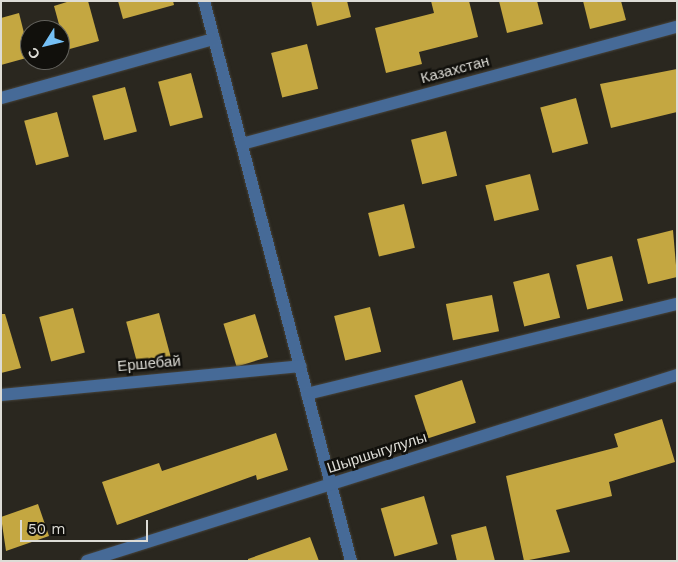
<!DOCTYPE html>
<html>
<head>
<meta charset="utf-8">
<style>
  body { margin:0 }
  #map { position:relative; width:678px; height:562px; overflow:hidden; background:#2a271f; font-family:"Work Sans",sans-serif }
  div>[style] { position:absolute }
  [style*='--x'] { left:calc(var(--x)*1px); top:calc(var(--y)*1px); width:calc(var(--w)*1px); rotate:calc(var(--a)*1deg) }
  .building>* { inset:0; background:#c4a741; transform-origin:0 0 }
  .roads { filter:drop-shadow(0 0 1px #47443c) drop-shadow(0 0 1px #47443c) }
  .minor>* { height:12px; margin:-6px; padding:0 6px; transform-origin:6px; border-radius:6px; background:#466a97 }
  span { translate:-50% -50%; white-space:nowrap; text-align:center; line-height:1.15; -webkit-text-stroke:5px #11100c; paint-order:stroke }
  .street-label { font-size:15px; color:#dddcd6 }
  .frame { position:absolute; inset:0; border:2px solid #dddcd6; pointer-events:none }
  .north { position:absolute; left:20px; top:20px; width:50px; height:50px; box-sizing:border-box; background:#11100c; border:1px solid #63625d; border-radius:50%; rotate:234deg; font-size:14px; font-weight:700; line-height:20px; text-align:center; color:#dddcd6 }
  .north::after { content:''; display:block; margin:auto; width:18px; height:22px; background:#75c0f6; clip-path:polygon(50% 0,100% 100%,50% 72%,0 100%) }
  .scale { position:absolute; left:20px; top:520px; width:128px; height:22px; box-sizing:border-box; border:2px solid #dddcd6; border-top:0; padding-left:6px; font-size:15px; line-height:18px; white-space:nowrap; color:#dddcd6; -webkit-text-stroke:4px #11100c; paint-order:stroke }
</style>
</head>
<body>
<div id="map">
  <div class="building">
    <i style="clip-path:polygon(70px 1px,88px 1px,99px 41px,66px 50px,54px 6px)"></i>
    <i style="clip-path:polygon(118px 1px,173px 1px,174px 5px,123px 19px)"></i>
    <i style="clip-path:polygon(311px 1px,347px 1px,351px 17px,317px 26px)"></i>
    <i style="clip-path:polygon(431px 1px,469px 1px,478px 37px,419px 52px,422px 64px,386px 73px,375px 28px,434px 13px)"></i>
    <i style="clip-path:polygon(499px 1px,537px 1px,543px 24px,507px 33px)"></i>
    <i style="clip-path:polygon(583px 1px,621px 1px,626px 20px,590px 29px)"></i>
    <i style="clip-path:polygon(19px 13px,30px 57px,1px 65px,1px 18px)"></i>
    <i style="left:307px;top:44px;width:46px;height:37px;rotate:76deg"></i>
    <i style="clip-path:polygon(677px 69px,677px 112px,611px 128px,600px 84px)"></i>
    <i style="left:191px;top:73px;width:46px;height:34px;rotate:75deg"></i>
    <i style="left:125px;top:87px;width:46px;height:34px;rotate:75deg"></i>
    <i style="left:576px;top:98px;width:47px;height:37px;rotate:75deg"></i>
    <i style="left:57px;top:112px;width:46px;height:34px;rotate:75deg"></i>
    <i style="left:446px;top:131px;width:46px;height:36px;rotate:76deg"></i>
    <i style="left:530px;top:174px;width:37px;height:46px;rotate:76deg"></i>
    <i style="left:404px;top:204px;width:45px;height:37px;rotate:76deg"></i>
    <i style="clip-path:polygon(673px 230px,677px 277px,648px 284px,637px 239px)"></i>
    <i style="left:612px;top:256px;width:46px;height:37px;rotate:76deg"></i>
    <i style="left:549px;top:273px;width:46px;height:37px;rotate:76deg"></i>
    <i style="left:492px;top:295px;width:37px;height:47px;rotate:79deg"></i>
    <i style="left:370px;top:307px;width:46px;height:37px;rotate:76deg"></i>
    <i style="left:73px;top:308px;width:46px;height:35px;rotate:75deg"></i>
    <i style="left:159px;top:313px;width:46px;height:34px;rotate:75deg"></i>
    <i style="clip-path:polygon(1px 314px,5px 314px,21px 368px,1px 373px)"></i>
    <i style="left:255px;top:314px;width:45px;height:33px;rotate:73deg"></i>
    <i style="left:462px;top:380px;width:45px;height:50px;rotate:72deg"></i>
    <i style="clip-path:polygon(662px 419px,675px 462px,609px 482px,612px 496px,556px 510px,570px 552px,524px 561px,506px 476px,618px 447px,614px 434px)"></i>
    <i style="clip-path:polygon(276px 433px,288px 470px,257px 480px,256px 475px,117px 525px,102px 482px,159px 463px,162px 471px)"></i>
    <i style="left:424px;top:496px;width:50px;height:45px;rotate:74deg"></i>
    <i style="clip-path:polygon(38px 504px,49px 536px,6px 551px,1px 517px)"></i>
    <i style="clip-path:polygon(486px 526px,495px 561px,457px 561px,451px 535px)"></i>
    <i style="clip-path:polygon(310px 537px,319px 561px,248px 561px,248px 559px)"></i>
  </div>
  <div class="roads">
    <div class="minor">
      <i style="--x:204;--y:1;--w:579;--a:75.29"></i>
      <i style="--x:1;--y:98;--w:221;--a:-15.5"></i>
      <i style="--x:242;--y:144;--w:450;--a:-15.1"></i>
      <i style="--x:307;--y:394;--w:381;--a:-13.7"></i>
      <i style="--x:1;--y:395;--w:301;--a:-5.5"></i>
      <i style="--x:87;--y:561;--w:619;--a:-17.5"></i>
    </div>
  </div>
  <div class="street-label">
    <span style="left:455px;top:70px;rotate:-15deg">Казахстан</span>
    <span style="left:149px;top:364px;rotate:-5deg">Ершебай</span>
    <span style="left:377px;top:453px;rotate:-18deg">Шыршыгулулы</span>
  </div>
  <div class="frame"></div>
  <div class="north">С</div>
  <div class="scale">50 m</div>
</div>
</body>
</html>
